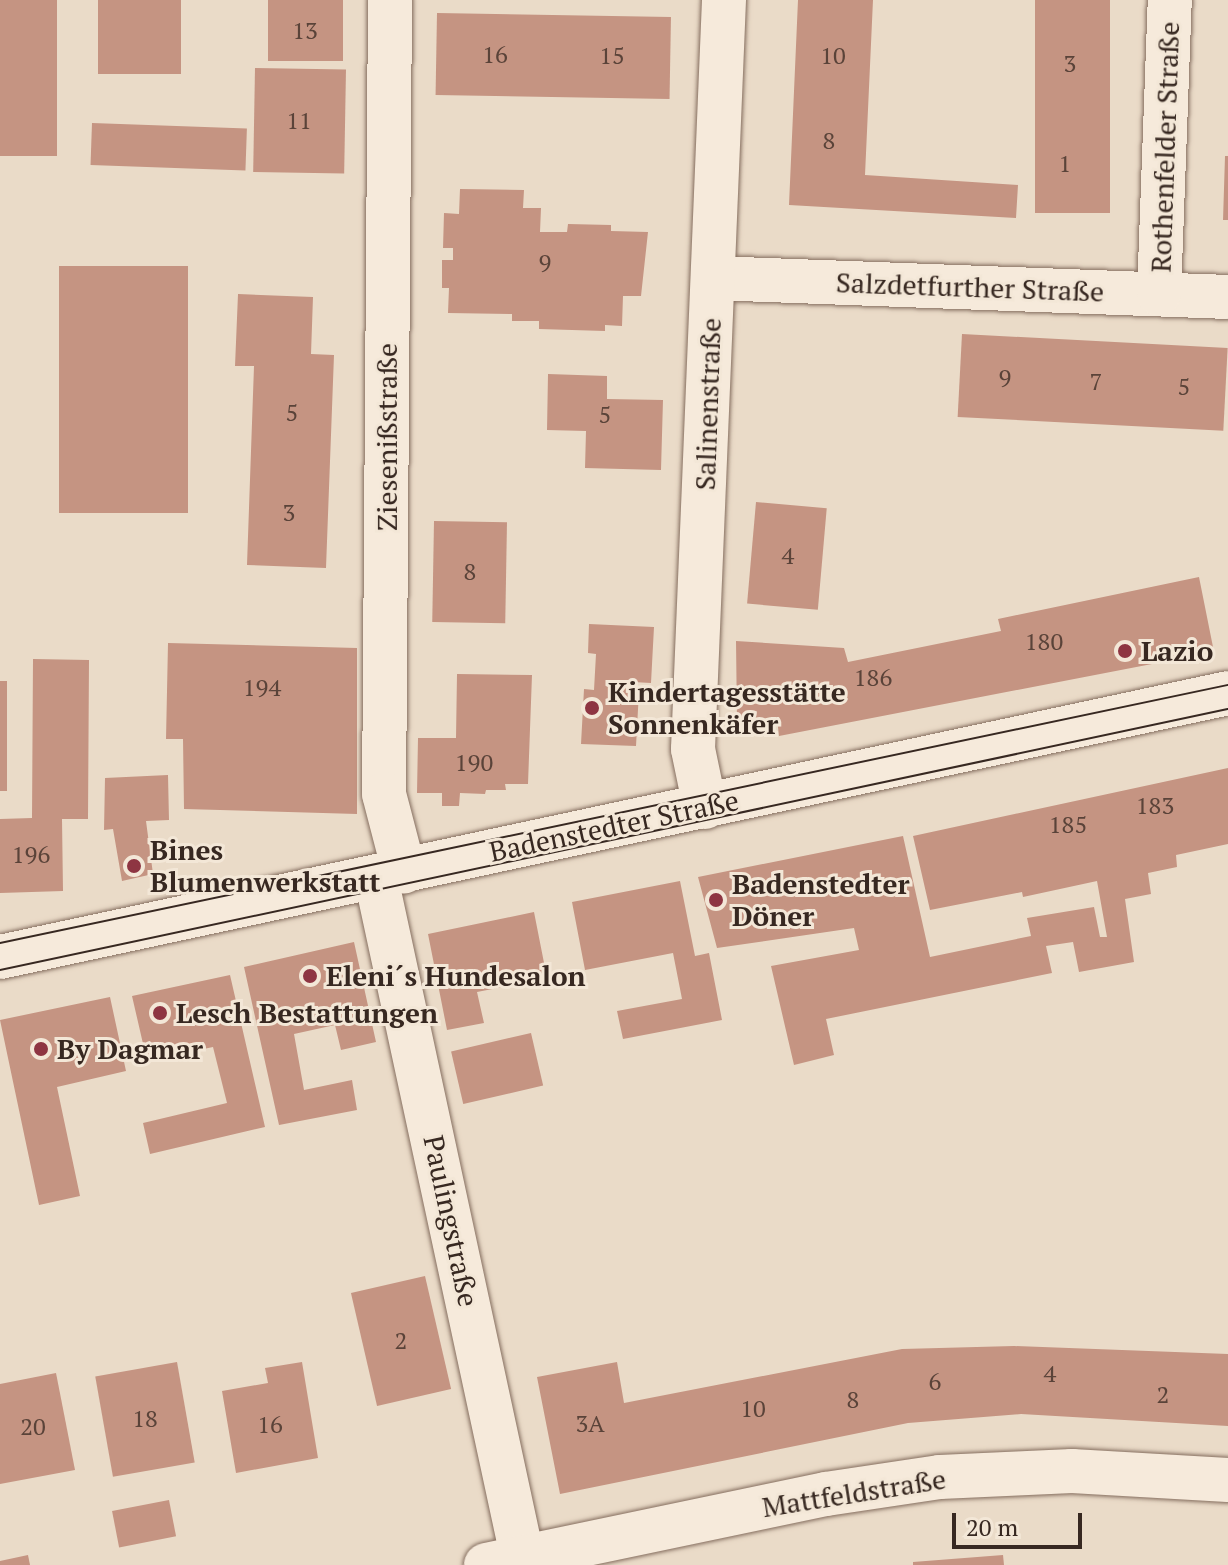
<!DOCTYPE html>
<html>
<head>
<meta charset="utf-8">
<style>
  body { margin:0 }
  #map { position:relative; width:1228px; height:1565px; overflow:hidden; background:#eadbc8; font-family:"PT Serif",serif }
  div>[style] { position:absolute }
  [style*='--x'] { left:calc(var(--x)*1px); top:calc(var(--y)*1px); width:calc(var(--w)*1px); rotate:calc(var(--a)*1deg) }
  .building>* { inset:0; background:#c59482; transform-origin:0 0 }
  .roads { filter:drop-shadow(0 0 2px #856e5f) drop-shadow(0 0 2px #856e5f) }
  .minor>* { height:44px; margin:-22px; padding:0 22px; transform-origin:22px; border-radius:22px; background:#f6eadb }
  .tertiary>* { height:44px; margin:-22px; padding:0 22px; transform-origin:22px; border-radius:22px; background:#f6eadb }
  .tram>* { height:2px; margin:-1px; padding:0 1px; transform-origin:1px; border-radius:1px; background:#372821 }
  .dots>* { width:22px; height:22px; translate:-50% -50%; box-sizing:border-box; border:4px solid #f3e7d7; border-radius:50% }
  span { translate:-50% -50%; white-space:nowrap; text-align:center; line-height:1.15; -webkit-text-stroke:6px #f3e7d7; paint-order:stroke }
  .number-label { font-size:24px; color:#5a4339 }
  .number-label span { -webkit-text-stroke-width:0 }
  .street-label { font-size:28px; color:#372821 }
  .poi-label { font-size:28px; color:#372821; font-weight:700 }
  .left { translate:0 -50%; text-align:left }
  .scale { position:absolute; left:952px; top:1513px; width:130px; height:36px; box-sizing:border-box; border:4px solid #372821; border-top:0; padding-left:10px; font-size:24px; line-height:28px; white-space:nowrap; color:#372821; -webkit-text-stroke:6px #f3e7d7; paint-order:stroke }
</style>
</head>
<body>
<div id="map">
  <div class="building">
    <i style="left:0;top:0;width:57px;height:156px"></i>
    <i style="left:98px;top:0;width:83px;height:74px"></i>
    <i style="left:268px;top:0;width:75px;height:61px"></i>
    <i style="clip-path:polygon(798px 0,873px 0,865px 175px,1018px 185px,1016px 218px,789px 205px)"></i>
    <i style="left:1035px;top:0;width:75px;height:213px"></i>
    <i style="left:437px;top:13px;width:234px;height:82px;rotate:1deg"></i>
    <i style="left:255px;top:68px;width:91px;height:104px;rotate:1deg"></i>
    <i style="left:92px;top:123px;width:155px;height:42px;rotate:2deg"></i>
    <i style="clip-path:polygon(1225px 156px,1228px 156px,1228px 220px,1223px 220px)"></i>
    <i style="clip-path:polygon(460px 189px,524px 190px,523px 208px,541px 208px,540px 232px,567px 232px,568px 224px,611px 225px,611px 231px,648px 232px,641px 296px,623px 296px,622px 326px,605px 325px,605px 331px,539px 329px,539px 321px,512px 321px,512px 314px,448px 313px,449px 288px,442px 288px,442px 260px,453px 260px,453px 248px,443px 248px,444px 213px,459px 214px)"></i>
    <i style="left:59px;top:266px;width:129px;height:247px"></i>
    <i style="clip-path:polygon(238px 294px,313px 297px,311px 354px,334px 355px,326px 568px,247px 565px,254px 366px,235px 366px)"></i>
    <i style="left:962px;top:334px;width:266px;height:83px;rotate:3deg"></i>
    <i style="clip-path:polygon(548px 374px,607px 376px,607px 399px,663px 400px,661px 470px,585px 468px,586px 431px,547px 430px)"></i>
    <i style="left:756px;top:502px;width:71px;height:102px;rotate:5deg"></i>
    <i style="left:434px;top:521px;width:73px;height:101px;rotate:1deg"></i>
    <i style="clip-path:polygon(1199px 577px,1214px 652px,779px 736px,777px 719px,737px 723px,736px 641px,844px 648px,848px 662px,1001px 631px,998px 619px)"></i>
    <i style="clip-path:polygon(589px 624px,654px 627px,651px 683px,633px 682px,632px 691px,639px 691px,636px 746px,581px 744px,584px 689px,594px 690px,596px 654px,588px 653px)"></i>
    <i style="clip-path:polygon(168px 643px,357px 648px,357px 814px,184px 809px,183px 739px,166px 739px)"></i>
    <i style="clip-path:polygon(33px 659px,89px 660px,88px 819px,62px 819px,63px 891px,0 893px,0 819px,32px 818px)"></i>
    <i style="clip-path:polygon(457px 674px,532px 675px,528px 784px,505px 784px,506px 790px,486px 790px,485px 794px,460px 793px,459px 806px,442px 806px,442px 793px,417px 793px,418px 738px,456px 738px)"></i>
    <i style="left:0;top:681px;width:7px;height:110px"></i>
    <i style="clip-path:polygon(1228px 768px,1228px 844px,1176px 855px,1177px 867px,1148px 873px,1151px 894px,1125px 899px,1134px 962px,1079px 972px,1073px 942px,1046px 946px,1052px 973px,826px 1019px,834px 1055px,794px 1065px,771px 966px,859px 950px,854px 928px,717px 948px,698px 877px,903px 836px,930px 957px,1031px 936px,1027px 918px,1094px 907px,1100px 937px,1107px 937px,1097px 881px,1023px 897px,1022px 892px,930px 910px,913px 836px)"></i>
    <i style="clip-path:polygon(168px 775px,169px 820px,146px 821px,153px 874px,122px 881px,113px 829px,104px 830px,105px 778px)"></i>
    <i style="clip-path:polygon(680px 881px,695px 956px,709px 953px,722px 1020px,623px 1039px,617px 1011px,682px 999px,673px 953px,585px 970px,572px 902px)"></i>
    <i style="clip-path:polygon(534px 912px,547px 978px,477px 992px,484px 1023px,447px 1030px,428px 934px)"></i>
    <i style="clip-path:polygon(354px 942px,376px 1042px,341px 1050px,335px 1025px,294px 1034px,304px 1090px,352px 1080px,357px 1110px,279px 1125px,244px 967px)"></i>
    <i style="clip-path:polygon(230px 975px,265px 1127px,150px 1154px,143px 1123px,227px 1103px,213px 1047px,147px 1061px,132px 996px)"></i>
    <i style="clip-path:polygon(110px 997px,126px 1071px,57px 1087px,80px 1196px,39px 1205px,0 1020px)"></i>
    <i style="left:531px;top:1033px;width:54px;height:82px;rotate:77deg"></i>
    <i style="left:425px;top:1276px;width:116px;height:76px;rotate:77deg"></i>
    <i style="clip-path:polygon(1014px 1346px,1228px 1354px,1228px 1426px,1021px 1414px,908px 1423px,560px 1494px,537px 1377px,617px 1362px,624px 1403px,902px 1349px)"></i>
    <i style="left:177px;top:1362px;width:102px;height:83px;rotate:80deg"></i>
    <i style="clip-path:polygon(302px 1362px,318px 1458px,236px 1473px,222px 1391px,268px 1383px,265px 1368px)"></i>
    <i style="clip-path:polygon(56px 1373px,75px 1470px,0 1484px,0 1384px)"></i>
    <i style="left:169px;top:1500px;width:37px;height:58px;rotate:79deg"></i>
    <i style="clip-path:polygon(28px 1555px,30px 1565px,0 1565px,0 1561px)"></i>
    <i style="clip-path:polygon(1003px 1555px,1004px 1565px,913px 1565px,913px 1562px)"></i>
  </div>
  <div class="roads">
    <div class="minor">
      <i style="--x:390;--y:0;--w:794;--a:90.43"></i>
      <i style="--x:384;--y:794;--w:80;--a:75.4"></i>
      <i style="--x:713;--y:278;--w:515;--a:2.11"></i>
      <i style="--x:1159;--y:294;--w:294;--a:-87.9"></i>
      <i style="--x:705;--y:807;--w:59;--a:-101.7"></i>
      <i style="--x:693;--y:749;--w:750;--a:-87.63"></i>
      <i style="--x:376;--y:878;--w:703;--a:77.84"></i>
      <i style="--x:486;--y:1565;--w:347;--a:-11.8"></i>
      <i style="--x:826;--y:1494;--w:115;--a:-8.5"></i>
      <i style="--x:940;--y:1477;--w:132;--a:-2.6"></i>
      <i style="--x:1072;--y:1471;--w:156;--a:3.3"></i>
    </div>
    <div class="tertiary">
      <i style="--x:0;--y:957;--w:1256;--a:-12.13"></i>
    </div>
  </div>
  <div class="tram">
    <i style="--x:0;--y:943;--w:1255;--a:-11.87"></i>
    <i style="--x:0;--y:970;--w:1255;--a:-12"></i>
  </div>
  <div class="dots">
    <i style="left:1125px;top:651px;background:#8e3542"></i>
    <i style="left:592px;top:708px;background:#8e3542"></i>
    <i style="left:134px;top:866px;background:#8e3542"></i>
    <i style="left:716px;top:900px;background:#8e3542"></i>
    <i style="left:310px;top:976px;background:#8e3542"></i>
    <i style="left:160px;top:1013px;background:#8e3542"></i>
    <i style="left:41px;top:1049px;background:#8e3542"></i>
  </div>
  <div class="number-label">
    <span style="left:305px;top:31px">13</span>
    <span style="left:495px;top:55px">16</span>
    <span style="left:612px;top:56px">15</span>
    <span style="left:833px;top:56px">10</span>
    <span style="left:1070px;top:64px">3</span>
    <span style="left:299px;top:121px">11</span>
    <span style="left:829px;top:141px">8</span>
    <span style="left:1065px;top:164px">1</span>
    <span style="left:545px;top:263px">9</span>
    <span style="left:1005px;top:378px">9</span>
    <span style="left:1096px;top:382px">7</span>
    <span style="left:1184px;top:387px">5</span>
    <span style="left:292px;top:413px">5</span>
    <span style="left:605px;top:415px">5</span>
    <span style="left:289px;top:513px">3</span>
    <span style="left:788px;top:556px">4</span>
    <span style="left:470px;top:572px">8</span>
    <span style="left:1044px;top:642px">180</span>
    <span style="left:873px;top:678px">186</span>
    <span style="left:262px;top:688px">194</span>
    <span style="left:474px;top:763px">190</span>
    <span style="left:1155px;top:806px">183</span>
    <span style="left:1068px;top:825px">185</span>
    <span style="left:31px;top:855px">196</span>
    <span style="left:401px;top:1341px">2</span>
    <span style="left:1050px;top:1374px">4</span>
    <span style="left:935px;top:1382px">6</span>
    <span style="left:1163px;top:1395px">2</span>
    <span style="left:853px;top:1400px">8</span>
    <span style="left:753px;top:1409px">10</span>
    <span style="left:145px;top:1419px">18</span>
    <span style="left:590px;top:1424px">3A</span>
    <span style="left:270px;top:1425px">16</span>
    <span style="left:33px;top:1427px">20</span>
  </div>
  <div class="street-label">
    <span style="left:1165px;top:147px;rotate:-88deg">Rothenfelder Straße</span>
    <span style="left:970px;top:287px;rotate:2deg">Salzdetfurther Straße</span>
    <span style="left:708px;top:404px;rotate:-88deg">Salinenstraße</span>
    <span style="left:387px;top:437px;rotate:-90deg">Ziesenißstraße</span>
    <span style="left:614px;top:826px;rotate:-12deg">Badenstedter Straße</span>
    <span style="left:451px;top:1221px;rotate:78deg">Paulingstraße</span>
    <span style="left:854px;top:1493px;rotate:-9deg">Mattfeldstraße</span>
  </div>
  <div class="poi-label">
    <span class="left" style="left:1141px;top:651px">Lazio</span>
    <span class="left" style="left:608px;top:708px">Kindertagesstätte<br>Sonnenkäfer</span>
    <span class="left" style="left:150px;top:866px">Bines<br>Blumenwerkstatt</span>
    <span class="left" style="left:732px;top:900px">Badenstedter<br>Döner</span>
    <span class="left" style="left:326px;top:976px">Eleni´s Hundesalon</span>
    <span class="left" style="left:176px;top:1013px">Lesch Bestattungen</span>
    <span class="left" style="left:57px;top:1049px">By Dagmar</span>
  </div>
  <div class="scale">20 m</div>
</div>
</body>
</html>
